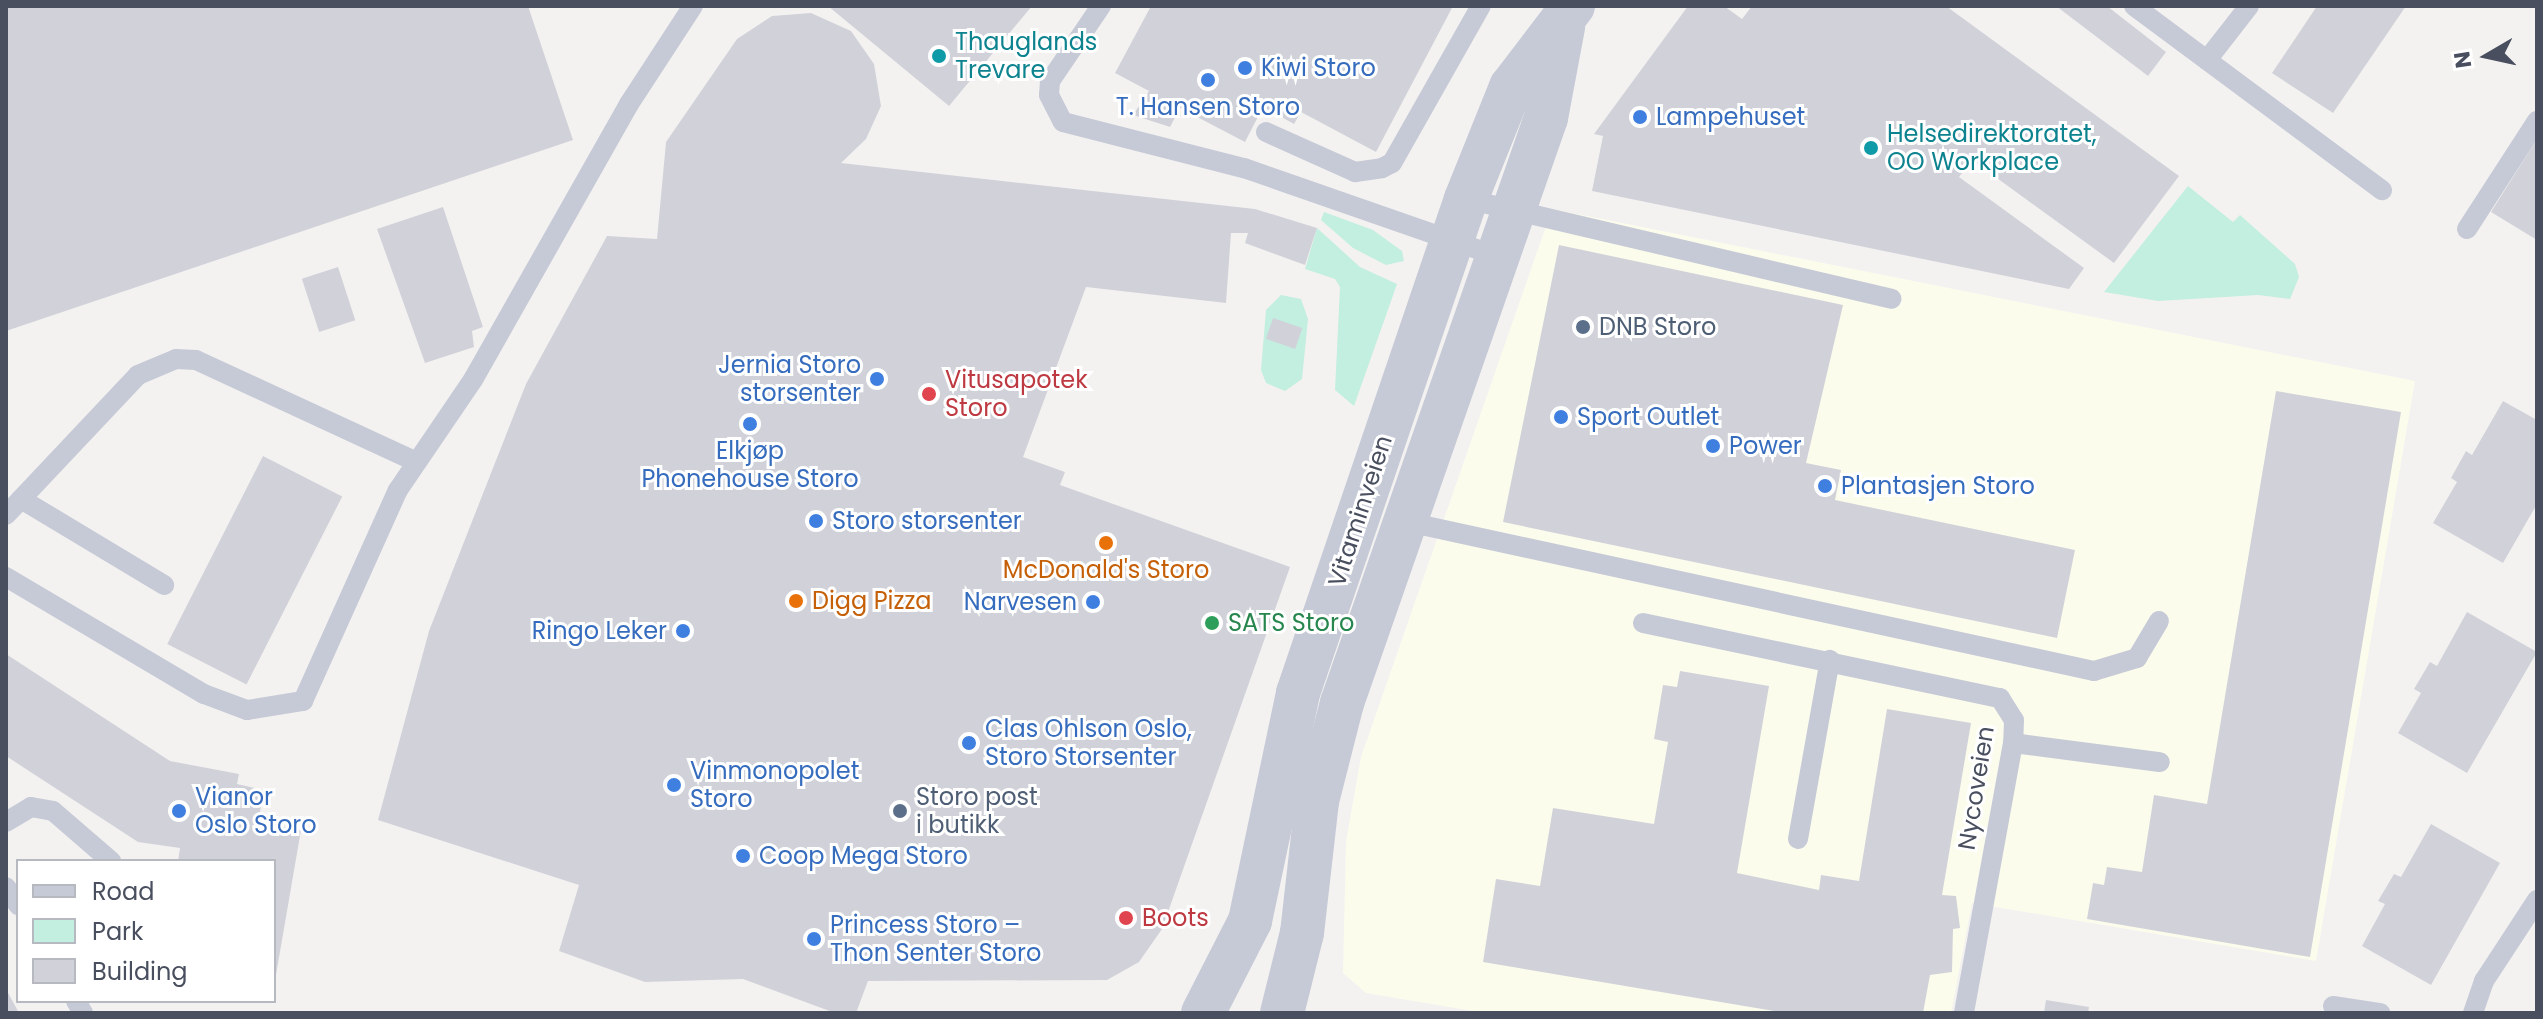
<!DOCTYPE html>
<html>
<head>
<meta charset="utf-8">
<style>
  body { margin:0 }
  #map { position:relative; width:2543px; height:1019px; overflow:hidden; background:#f4f2f1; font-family:Poppins,sans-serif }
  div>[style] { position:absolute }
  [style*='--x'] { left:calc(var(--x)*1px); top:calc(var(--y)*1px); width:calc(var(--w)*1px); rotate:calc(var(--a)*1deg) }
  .commercial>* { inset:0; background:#fcfced }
  .green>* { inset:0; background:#c2efdf }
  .building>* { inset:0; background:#d1d2d9; transform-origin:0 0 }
  .service>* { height:20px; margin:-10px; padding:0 10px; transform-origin:10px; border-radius:10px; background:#c6cad6 }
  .tertiary>* { height:44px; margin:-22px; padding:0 22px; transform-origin:22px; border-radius:22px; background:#c6cad6 }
  .dots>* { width:22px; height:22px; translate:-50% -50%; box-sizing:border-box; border:4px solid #fff; border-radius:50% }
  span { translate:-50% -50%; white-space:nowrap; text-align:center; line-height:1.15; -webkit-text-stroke:6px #fff; paint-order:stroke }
  .culture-label { font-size:24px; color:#0d838f }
  .left { translate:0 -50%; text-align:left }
  .shop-label { font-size:24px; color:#366cbe }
  .right { translate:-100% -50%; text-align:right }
  .service-label { font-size:24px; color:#4e5e75 }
  .health-label { font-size:24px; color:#be3a42 }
  .street-label { font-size:24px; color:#494f5f }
  .food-label { font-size:24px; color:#c56008 }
  .leisure-label { font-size:24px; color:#27864d }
  .frame { position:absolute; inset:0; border:8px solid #494f5f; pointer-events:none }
  .legend { position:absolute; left:16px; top:859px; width:260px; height:144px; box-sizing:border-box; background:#fff; border:2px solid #b6b9bf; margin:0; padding:10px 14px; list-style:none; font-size:24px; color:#494f5f }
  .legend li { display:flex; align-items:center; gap:16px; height:40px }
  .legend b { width:40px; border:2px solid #b6b9bf }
  .north { position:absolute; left:2447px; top:16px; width:80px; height:80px; -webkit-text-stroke:6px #fff; paint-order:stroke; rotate:261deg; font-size:22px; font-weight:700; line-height:32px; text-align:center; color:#494f5f }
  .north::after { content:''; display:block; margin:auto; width:28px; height:36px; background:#494f5f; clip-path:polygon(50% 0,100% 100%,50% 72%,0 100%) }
</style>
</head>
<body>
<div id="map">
  <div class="commercial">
    <i style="clip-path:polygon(1552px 209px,2415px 381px,2316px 961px,1972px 903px,1951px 1013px,1485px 1013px,1366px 993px,1343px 973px,1346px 842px,1361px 757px)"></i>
  </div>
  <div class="green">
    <i style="clip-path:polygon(2188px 186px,2233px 222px,2240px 215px,2295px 264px,2299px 277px,2290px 299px,2258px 295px,2158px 301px,2104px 292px)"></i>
    <i style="clip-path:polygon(1324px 212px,1373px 230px,1402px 251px,1404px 261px,1386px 265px,1353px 248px,1321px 220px)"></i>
    <i style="clip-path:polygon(1317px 228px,1360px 267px,1397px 284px,1354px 406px,1335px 390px,1340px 287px,1335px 279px,1305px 269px)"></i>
    <i style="clip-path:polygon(1281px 295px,1301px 299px,1308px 319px,1302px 379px,1285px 391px,1266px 383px,1261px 370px,1266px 310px)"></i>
  </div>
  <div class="building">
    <i style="clip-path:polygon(6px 6px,528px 6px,573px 140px,6px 331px)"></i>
    <i style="clip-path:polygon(828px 6px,1032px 6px,949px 106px)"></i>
    <i style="clip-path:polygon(1151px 6px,1453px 6px,1376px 152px,1301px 112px,1294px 124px,1263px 107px,1245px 142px,1180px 108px,1170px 127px,1133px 115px,1149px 91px,1115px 73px)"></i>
    <i style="clip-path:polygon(1688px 6px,1724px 6px,1742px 19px,1752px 6px,1946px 6px,2179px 176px,2114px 263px,1972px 160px,1959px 177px,2084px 268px,2069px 289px,1592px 191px,1603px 136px,1594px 134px)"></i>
    <i style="clip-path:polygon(2056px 6px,2107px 6px,2166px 52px,2148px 76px)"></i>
    <i style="clip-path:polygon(2317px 6px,2406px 6px,2333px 113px,2272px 73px)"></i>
    <i style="clip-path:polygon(811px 13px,851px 31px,874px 64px,881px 106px,866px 139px,841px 163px,1255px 209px,1317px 228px,1305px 265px,1245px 243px,1248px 233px,1231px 233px,1226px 303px,1086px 287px,1023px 457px,1065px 472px,1060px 485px,1290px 567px,1162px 929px,1139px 962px,1107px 980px,868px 981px,856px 1013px,835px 1013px,743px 979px,645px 982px,559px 951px,579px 885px,378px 820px,429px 631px,526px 384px,607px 236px,657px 239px,666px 142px,737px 39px,772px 16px)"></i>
    <i style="clip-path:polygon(2537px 139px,2537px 240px,2491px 212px)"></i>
    <i style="clip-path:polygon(443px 207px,483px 327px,472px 331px,474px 347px,425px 363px,377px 229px)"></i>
    <i style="clip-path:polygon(1559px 245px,1843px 305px,1806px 463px,1841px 470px,1835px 500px,2075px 550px,2057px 638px,1503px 522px)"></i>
    <i style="left:338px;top:267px;width:56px;height:38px;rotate:72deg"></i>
    <i style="left:1273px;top:318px;width:31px;height:22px;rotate:19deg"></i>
    <i style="clip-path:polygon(2276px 391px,2401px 412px,2310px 957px,2087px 919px,2093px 883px,2104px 885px,2107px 867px,2142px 872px,2154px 795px,2207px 804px)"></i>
    <i style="clip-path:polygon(2503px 401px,2537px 420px,2537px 504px,2503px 563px,2433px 523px,2457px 482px,2451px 478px,2466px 451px,2472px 455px)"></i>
    <i style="left:263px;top:456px;width:89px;height:211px;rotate:27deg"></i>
    <i style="clip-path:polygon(2467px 612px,2537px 652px,2467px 773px,2398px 733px,2421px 693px,2414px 689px,2430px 662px,2437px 666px)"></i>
    <i style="clip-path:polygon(6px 654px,170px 761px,239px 774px,237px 784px,264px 790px,258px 823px,301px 830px,276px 975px,274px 861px,178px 861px,180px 848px,138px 842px,6px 756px)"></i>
    <i style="clip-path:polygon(1680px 671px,1769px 686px,1737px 873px,1819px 890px,1821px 875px,1859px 881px,1887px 709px,1971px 723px,1942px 895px,1956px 896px,1960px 928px,1953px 929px,1952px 972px,1930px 975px,1923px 1013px,1786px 1013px,1483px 962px,1496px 879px,1540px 886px,1553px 808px,1654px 824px,1668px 742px,1654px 739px,1663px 685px,1677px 687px)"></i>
    <i style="clip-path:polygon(2431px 824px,2500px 863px,2431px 985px,2362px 946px,2385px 904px,2378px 901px,2394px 874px,2401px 877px)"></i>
    <i style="clip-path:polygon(6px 989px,19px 1013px,6px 1013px)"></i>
    <i style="clip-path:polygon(2046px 1000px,2089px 1007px,2088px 1013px,2044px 1013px)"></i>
  </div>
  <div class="service">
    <i style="--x:1101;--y:6;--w:91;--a:124.2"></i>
    <i style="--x:1050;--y:81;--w:14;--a:94"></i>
    <i style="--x:1049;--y:95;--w:30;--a:63"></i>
    <i style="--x:1063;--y:122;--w:187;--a:14.3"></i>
    <i style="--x:1244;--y:168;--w:268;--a:19.2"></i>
    <i style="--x:2134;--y:6;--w:309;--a:36.6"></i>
    <i style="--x:2207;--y:60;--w:68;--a:-52.1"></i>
    <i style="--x:1266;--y:132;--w:98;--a:24.2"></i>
    <i style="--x:1355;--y:172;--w:27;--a:-8"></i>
    <i style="--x:1382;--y:168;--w:11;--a:-27"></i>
    <i style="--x:1392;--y:163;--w:180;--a:-60.5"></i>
    <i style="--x:1466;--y:199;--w:437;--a:13.2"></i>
    <i style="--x:2467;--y:229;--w:129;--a:-57.1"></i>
    <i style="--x:21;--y:499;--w:167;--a:31"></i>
    <i style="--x:6;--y:515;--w:192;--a:-46.7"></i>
    <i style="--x:138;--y:375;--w:41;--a:-22.8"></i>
    <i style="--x:176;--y:359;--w:20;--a:3"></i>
    <i style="--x:196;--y:360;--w:241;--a:24.8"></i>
    <i style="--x:1403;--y:521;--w:707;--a:12.25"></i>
    <i style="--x:2094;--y:671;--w:45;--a:-16.8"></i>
    <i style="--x:2137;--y:658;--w:43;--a:-59.3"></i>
    <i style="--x:6;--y:577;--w:230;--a:30.6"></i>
    <i style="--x:204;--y:694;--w:46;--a:20.4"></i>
    <i style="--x:247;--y:710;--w:57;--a:-9.1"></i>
    <i style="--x:303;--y:701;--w:231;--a:-65.8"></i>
    <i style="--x:398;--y:490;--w:135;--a:-55.8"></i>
    <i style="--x:474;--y:378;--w:315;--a:-60.5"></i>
    <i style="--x:629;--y:104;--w:117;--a:-56.9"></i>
    <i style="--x:1643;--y:623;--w:365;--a:11.9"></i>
    <i style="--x:2000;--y:698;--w:26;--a:58"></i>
    <i style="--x:2014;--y:720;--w:23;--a:92"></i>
    <i style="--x:2013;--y:743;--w:274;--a:100.3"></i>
    <i style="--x:2013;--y:743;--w:148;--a:7.4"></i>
    <i style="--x:6;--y:822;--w:29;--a:-31"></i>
    <i style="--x:31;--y:807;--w:22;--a:10"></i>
    <i style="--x:53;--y:811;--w:77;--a:40.8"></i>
    <i style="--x:1798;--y:839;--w:182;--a:-79.9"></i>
    <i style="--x:6;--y:887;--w:22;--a:56"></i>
    <i style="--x:76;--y:1001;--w:14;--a:60"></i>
    <i style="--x:2333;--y:1006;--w:48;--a:8.5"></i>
    <i style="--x:2473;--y:1013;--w:34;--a:-71"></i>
    <i style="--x:2484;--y:981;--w:97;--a:-56.8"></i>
  </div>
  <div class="tertiary">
    <i style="--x:1203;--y:1013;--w:103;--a:-62.9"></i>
    <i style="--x:1250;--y:921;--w:233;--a:-78.1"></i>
    <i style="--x:1298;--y:693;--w:522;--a:-71.22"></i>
    <i style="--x:1466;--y:199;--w:121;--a:-68.1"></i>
    <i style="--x:1511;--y:87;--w:102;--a:-52.6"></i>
    <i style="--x:1282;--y:1013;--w:82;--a:-76"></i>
    <i style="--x:1302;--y:933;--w:133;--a:-83.5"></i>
    <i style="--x:1317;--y:801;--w:101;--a:-75.7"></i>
    <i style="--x:1342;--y:703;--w:620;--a:-70.78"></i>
    <i style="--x:1546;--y:118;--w:93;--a:-79.4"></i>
  </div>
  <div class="dots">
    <i style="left:939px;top:56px;background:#0f9aa8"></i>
    <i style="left:1245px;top:68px;background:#3f7fe0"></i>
    <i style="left:1208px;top:80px;background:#3f7fe0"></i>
    <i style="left:1640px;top:117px;background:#3f7fe0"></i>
    <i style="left:1871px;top:148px;background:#0f9aa8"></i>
    <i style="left:1583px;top:327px;background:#5c6f8a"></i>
    <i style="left:877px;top:379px;background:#3f7fe0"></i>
    <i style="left:929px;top:394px;background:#e0444e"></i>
    <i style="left:1561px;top:417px;background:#3f7fe0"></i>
    <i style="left:750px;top:424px;background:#3f7fe0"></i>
    <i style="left:1713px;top:446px;background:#3f7fe0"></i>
    <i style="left:1825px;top:486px;background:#3f7fe0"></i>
    <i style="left:816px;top:521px;background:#3f7fe0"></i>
    <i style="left:1106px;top:543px;background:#e8710a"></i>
    <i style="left:796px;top:601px;background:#e8710a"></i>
    <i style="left:1093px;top:602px;background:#3f7fe0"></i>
    <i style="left:1212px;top:623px;background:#2e9e5b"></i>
    <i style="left:683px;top:631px;background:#3f7fe0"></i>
    <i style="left:969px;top:743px;background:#3f7fe0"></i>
    <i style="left:674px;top:785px;background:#3f7fe0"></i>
    <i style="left:179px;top:811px;background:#3f7fe0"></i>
    <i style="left:900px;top:811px;background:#5c6f8a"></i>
    <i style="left:743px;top:856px;background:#3f7fe0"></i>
    <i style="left:1126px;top:918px;background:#e0444e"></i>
    <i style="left:814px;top:939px;background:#3f7fe0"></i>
  </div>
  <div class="culture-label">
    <span class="left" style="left:955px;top:56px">Thauglands<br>Trevare</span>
    <span class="left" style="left:1887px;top:148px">Helsedirektoratet,<br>OO Workplace</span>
  </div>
  <div class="shop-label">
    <span class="left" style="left:1261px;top:68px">Kiwi Storo</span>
    <span style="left:1208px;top:107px">T. Hansen Storo</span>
    <span class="left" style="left:1656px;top:117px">Lampehuset</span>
    <span class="right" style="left:861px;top:379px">Jernia Storo<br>storsenter</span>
    <span class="left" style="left:1577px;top:417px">Sport Outlet</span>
    <span class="left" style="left:1729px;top:446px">Power</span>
    <span style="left:750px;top:465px">Elkjøp<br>Phonehouse Storo</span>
    <span class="left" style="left:1841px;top:486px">Plantasjen Storo</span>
    <span class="left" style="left:832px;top:521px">Storo storsenter</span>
    <span class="right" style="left:1077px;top:602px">Narvesen</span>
    <span class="right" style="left:667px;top:631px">Ringo Leker</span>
    <span class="left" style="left:985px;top:743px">Clas Ohlson Oslo,<br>Storo Storsenter</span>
    <span class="left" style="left:690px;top:785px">Vinmonopolet<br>Storo</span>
    <span class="left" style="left:195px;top:811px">Vianor<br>Oslo Storo</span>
    <span class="left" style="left:759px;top:856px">Coop Mega Storo</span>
    <span class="left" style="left:830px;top:939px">Princess Storo –<br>Thon Senter Storo</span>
  </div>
  <div class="service-label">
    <span class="left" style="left:1599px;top:327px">DNB Storo</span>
    <span class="left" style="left:916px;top:811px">Storo post<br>i butikk</span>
  </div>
  <div class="health-label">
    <span class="left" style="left:945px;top:394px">Vitusapotek<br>Storo</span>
    <span class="left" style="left:1142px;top:918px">Boots</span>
  </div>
  <div class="street-label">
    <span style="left:1360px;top:511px;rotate:-72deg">Vitaminveien</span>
    <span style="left:1976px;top:788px;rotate:-81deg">Nycoveien</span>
  </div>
  <div class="food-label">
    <span style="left:1106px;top:570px">McDonald's Storo</span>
    <span class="left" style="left:812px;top:601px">Digg Pizza</span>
  </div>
  <div class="leisure-label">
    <span class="left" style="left:1228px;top:623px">SATS Storo</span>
  </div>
  <div class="frame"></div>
  <ul class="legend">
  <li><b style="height:10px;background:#c6cad6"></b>Road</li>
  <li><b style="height:22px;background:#c2efdf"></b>Park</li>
  <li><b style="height:22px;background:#d1d2d9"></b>Building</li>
  </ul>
  <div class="north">N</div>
</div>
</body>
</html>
